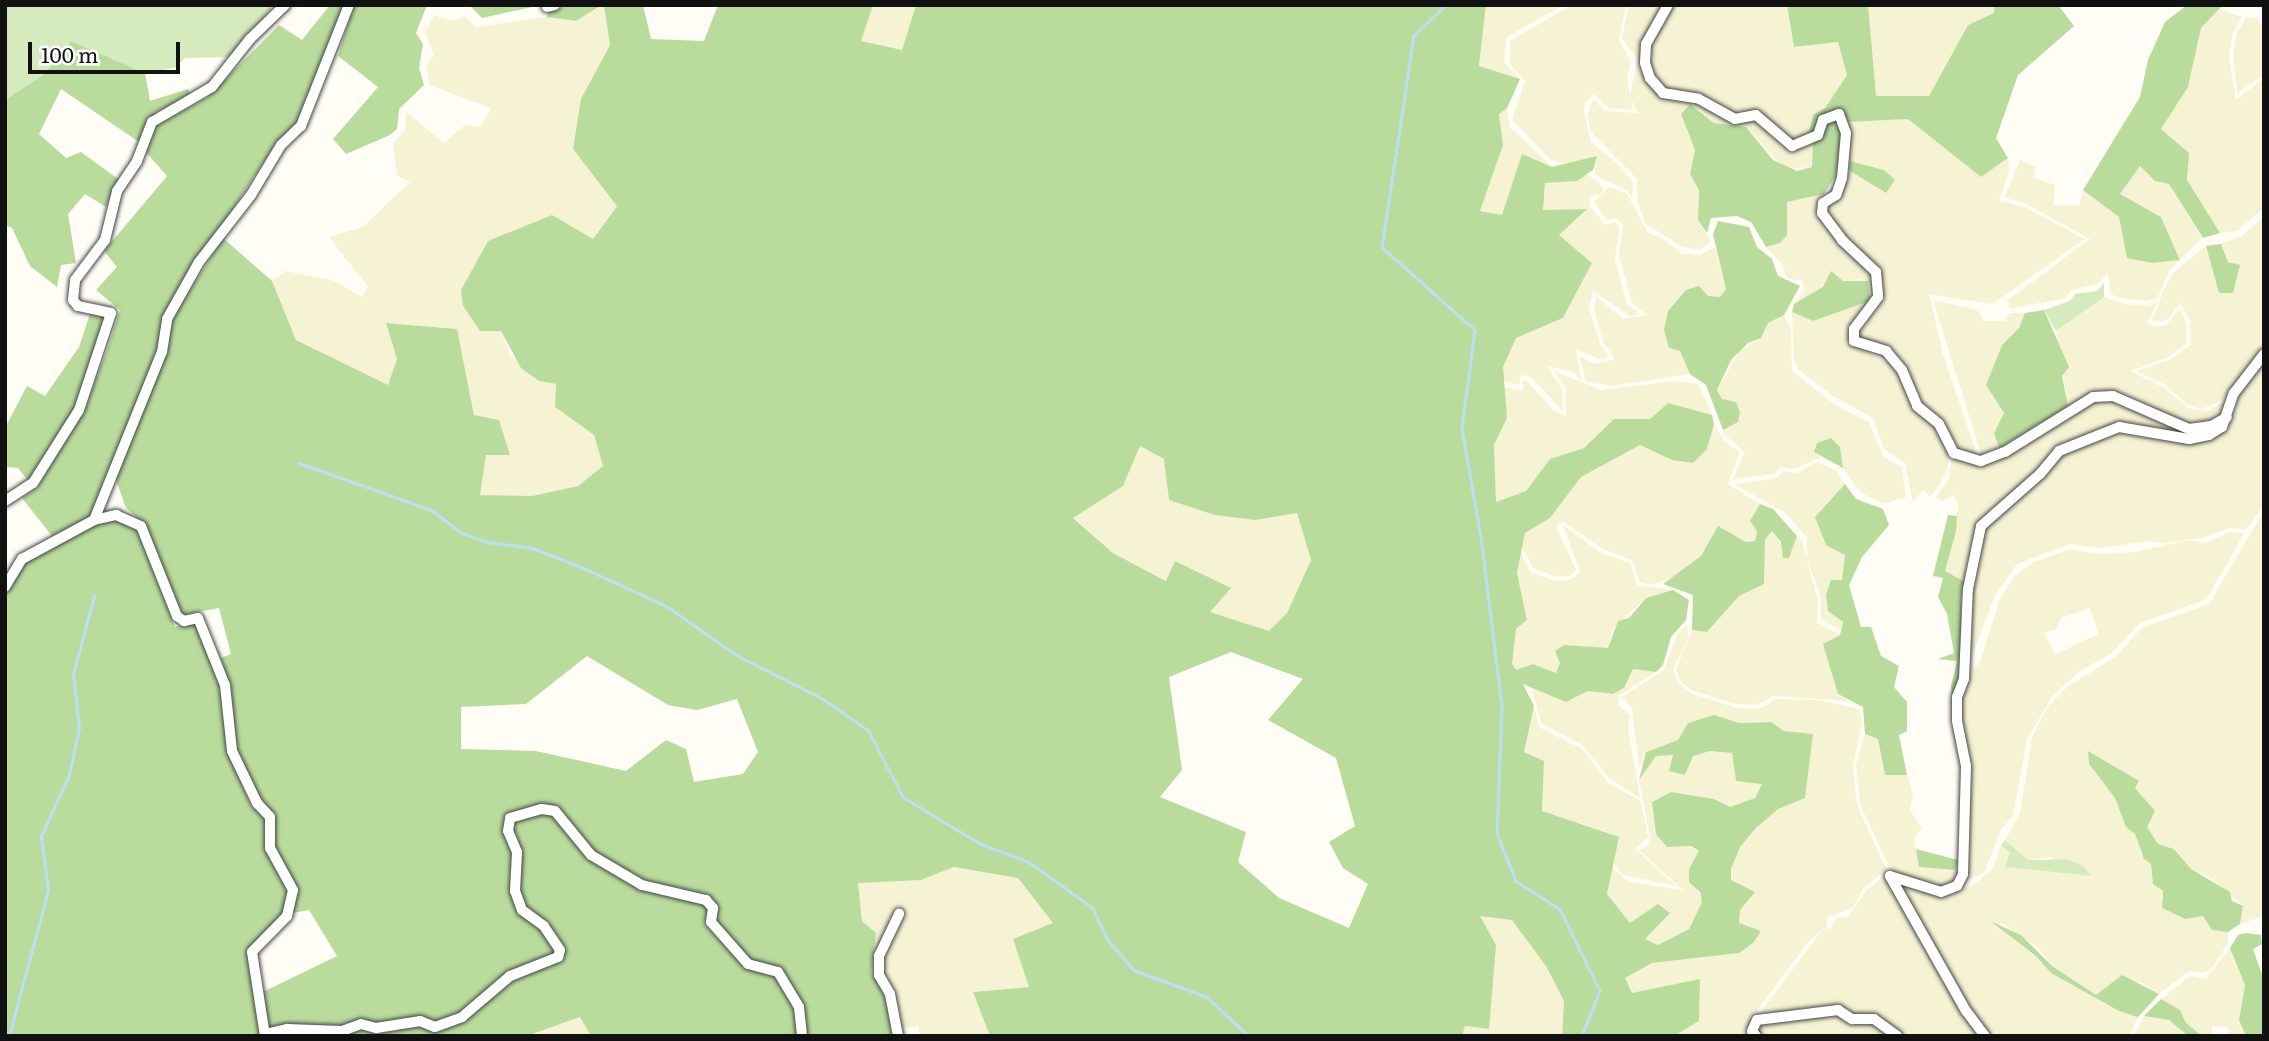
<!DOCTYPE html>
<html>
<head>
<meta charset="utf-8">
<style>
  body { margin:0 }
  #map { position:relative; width:2269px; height:1041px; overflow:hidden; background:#fffdf5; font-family:Literata,serif }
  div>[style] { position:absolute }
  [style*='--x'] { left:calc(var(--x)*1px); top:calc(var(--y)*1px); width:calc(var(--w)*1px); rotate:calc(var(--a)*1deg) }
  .farmland>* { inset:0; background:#f6f3d4 }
  .green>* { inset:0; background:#d5ebbd }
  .forest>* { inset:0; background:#b9dc9c }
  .stream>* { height:2.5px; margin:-1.25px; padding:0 1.25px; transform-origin:1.25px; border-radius:1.25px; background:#b9e0f7 }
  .roads { filter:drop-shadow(0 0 2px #444) drop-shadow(0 0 2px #444) }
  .minor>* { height:10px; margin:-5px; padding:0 5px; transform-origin:5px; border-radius:5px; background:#fff }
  span { translate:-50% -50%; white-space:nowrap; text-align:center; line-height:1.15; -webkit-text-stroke:7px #fff; paint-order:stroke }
  .frame { position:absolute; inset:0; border:7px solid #111; pointer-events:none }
  .scale { position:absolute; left:28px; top:42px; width:152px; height:32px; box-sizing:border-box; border:4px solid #111; border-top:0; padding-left:9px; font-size:21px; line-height:24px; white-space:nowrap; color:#111; -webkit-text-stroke:5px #fff; paint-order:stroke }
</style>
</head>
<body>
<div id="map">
  <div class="farmland">
    <i style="clip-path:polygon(604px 5px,610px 45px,582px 99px,573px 149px,617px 205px,593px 239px,463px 306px,480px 331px,501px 331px,510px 355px,539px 381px,556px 384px,555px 407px,594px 435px,603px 466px,578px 486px,532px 496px,479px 495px,486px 454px,510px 454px,474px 415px,457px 329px,386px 323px,397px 359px,388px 386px,296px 340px,272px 281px,285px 271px,332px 280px,362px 297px,368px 287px,329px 237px,363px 227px,410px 182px,397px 175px,393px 144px,405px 130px,406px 112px,444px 143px,465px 125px,481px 127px,491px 108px,429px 85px,427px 65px,434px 55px,425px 33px,434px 15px,452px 21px,465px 16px,475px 27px,547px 17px,576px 21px)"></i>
    <i style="clip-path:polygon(873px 5px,916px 5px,902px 50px,860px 42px)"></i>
    <i style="clip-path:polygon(1486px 5px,1563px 5px,1507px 37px,1504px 62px,1520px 79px,1479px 66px)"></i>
    <i style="clip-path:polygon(1572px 5px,1626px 5px,1619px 41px,1631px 61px,1627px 78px,1633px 110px,1609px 108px,1593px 94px,1585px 102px,1584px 113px,1591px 142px,1621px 167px,1633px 183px,1632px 198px,1627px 190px,1595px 175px,1596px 157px,1566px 164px,1550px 159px,1512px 120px,1525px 81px,1510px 64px,1510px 41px)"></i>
    <i style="clip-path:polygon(1629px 5px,1663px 5px,1645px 33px,1645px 70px,1622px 38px)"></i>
    <i style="clip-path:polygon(1674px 5px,1787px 5px,1794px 47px,1838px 42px,1847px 75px,1825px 108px,1813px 115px,1808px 135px,1794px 141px,1759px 111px,1736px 113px,1700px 94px,1666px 89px,1654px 78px,1651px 47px)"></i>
    <i style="clip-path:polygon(1868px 5px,1995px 5px,1995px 13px,1968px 25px,1929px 96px,1875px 96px)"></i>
    <i style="clip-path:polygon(2219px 9px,2242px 17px,2233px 33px,2229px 57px,2236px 100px,2264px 78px,2264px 208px,2237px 231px,2220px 233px,2187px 180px,2188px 153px,2161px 129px,2188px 87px,2201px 28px)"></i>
    <i style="clip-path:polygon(2246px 17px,2257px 19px,2264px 28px,2264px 74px,2237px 94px,2233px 56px,2237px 33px)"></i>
    <i style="clip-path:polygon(1636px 65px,1667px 99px,1699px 103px,1725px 117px,1755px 118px,1790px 149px,1813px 140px,1812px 167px,1785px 169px,1746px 127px,1714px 123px,1700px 110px,1681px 114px,1695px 150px,1690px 174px,1699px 190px,1698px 220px,1711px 242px,1700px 250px,1683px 247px,1646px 224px,1637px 202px,1637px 179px,1590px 131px,1588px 114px,1593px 99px,1605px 111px,1638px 113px,1630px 97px)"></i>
    <i style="clip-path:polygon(1507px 108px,1510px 127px,1552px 167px,1502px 215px,1480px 211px,1503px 145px,1498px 113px)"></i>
    <i style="clip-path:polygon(1908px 119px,1981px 177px,2008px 158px,2009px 171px,1999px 200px,2024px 207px,2085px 239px,1992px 304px,1929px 294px,1943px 354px,1978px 458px,1959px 448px,1941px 417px,1924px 404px,1894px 349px,1858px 337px,1880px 305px,1881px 273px,1827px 219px,1826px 205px,1840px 191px,1850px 171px,1885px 193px,1884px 170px,1850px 161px,1848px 122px)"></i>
    <i style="clip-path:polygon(2020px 160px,2036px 167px,2034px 178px,2055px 185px,2053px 205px,2079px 205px,2083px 190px,2180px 260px,2161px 217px,2120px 194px,2140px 166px,2155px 181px,2169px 184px,2202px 238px,2169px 271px,2158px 297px,2147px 301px,2119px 298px,2111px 294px,2108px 273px,2097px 284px,2072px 290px,2065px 298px,2010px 309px,2008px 300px,2090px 239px,2023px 202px,2004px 198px)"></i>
    <i style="clip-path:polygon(1587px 174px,1603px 187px,1602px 194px,1592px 195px,1589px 205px,1606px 225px,1615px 222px,1619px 228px,1615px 260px,1627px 304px,1640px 314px,1630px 316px,1593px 291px,1589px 309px,1600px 344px,1609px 357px,1600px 359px,1576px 349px,1581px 380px,1573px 372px,1547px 366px,1562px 389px,1563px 411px,1531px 377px,1521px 375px,1519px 385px,1503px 381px,1503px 367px,1516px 338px,1563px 318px,1592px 263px,1559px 235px,1586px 210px,1543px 210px,1545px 183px,1577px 181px)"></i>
    <i style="clip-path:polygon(1609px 187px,1627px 194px,1648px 233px,1662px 238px,1682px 254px,1700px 255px,1715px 247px,1726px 288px,1720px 297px,1708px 296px,1668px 311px,1664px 330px,1669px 348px,1680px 351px,1690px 374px,1611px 386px,1586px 381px,1579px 356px,1594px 364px,1615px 359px,1603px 342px,1594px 307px,1597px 297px,1623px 319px,1647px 315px,1632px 303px,1619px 255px,1623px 225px,1616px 218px,1607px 220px,1594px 202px)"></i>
    <i style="clip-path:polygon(1824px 194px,1819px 211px,1871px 274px,1872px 292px,1862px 279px,1843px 281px,1794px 304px,1805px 291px,1802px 281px,1787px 278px,1781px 263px,1766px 247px,1780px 243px,1787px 202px)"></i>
    <i style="clip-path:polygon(2264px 217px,2264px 348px,2220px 401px,2202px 409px,2187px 404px,2166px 385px,2136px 371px,2172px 359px,2191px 344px,2190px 320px,2180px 303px,2166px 321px,2152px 321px,2164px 289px,2174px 272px,2206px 246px,2219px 293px,2235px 279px,2240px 266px,2228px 262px,2221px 244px,2242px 236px)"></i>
    <i style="clip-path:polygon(2104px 297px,2125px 304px,2149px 306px,2158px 301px,2147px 323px,2158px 327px,2166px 325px,2180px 309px,2187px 325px,2186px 344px,2168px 357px,2131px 371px,2166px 389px,2188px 408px,2208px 411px,2230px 399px,2227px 411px,2205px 422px,2184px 424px,2128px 394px,2094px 394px,2068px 406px,2056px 331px)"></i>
    <i style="clip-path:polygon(1933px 300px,1977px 310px,1984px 321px,2005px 321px,2010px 313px,2025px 313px,2019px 328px,2002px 345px,1986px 385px,2004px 413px,1994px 433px,1999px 448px,1990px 454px,1982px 457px)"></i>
    <i style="clip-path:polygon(1870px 301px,1853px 346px,1892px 365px,1941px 435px,1947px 451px,1948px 467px,1940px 484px,1930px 497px,1923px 490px,1913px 502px,1905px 463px,1884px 449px,1873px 418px,1833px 396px,1798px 369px,1794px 360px,1792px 312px,1825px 317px)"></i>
    <i style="clip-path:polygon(1784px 315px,1791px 329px,1792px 371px,1835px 405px,1869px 422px,1883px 456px,1902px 468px,1906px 497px,1883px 504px,1860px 492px,1843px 468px,1840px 447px,1814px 452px,1821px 457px,1794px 469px,1781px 467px,1774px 474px,1733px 479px,1745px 452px,1724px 434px,1723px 430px,1738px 422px,1717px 390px,1740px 350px,1761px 338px,1768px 323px)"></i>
    <i style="clip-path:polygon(2264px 361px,2264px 505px,2251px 523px,2245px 529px,2229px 528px,2203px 538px,2162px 543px,2151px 541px,2098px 548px,2070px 544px,2017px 564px,1995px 595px,1966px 671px,1970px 589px,1981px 561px,1983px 528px,2060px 453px,2122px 430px,2171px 441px,2225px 429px,2233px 418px,2241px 389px)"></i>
    <i style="clip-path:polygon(1554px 371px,1601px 390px,1674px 381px,1698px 384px,1712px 415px,1668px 403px,1650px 419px,1614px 419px,1584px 448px,1550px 459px,1526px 491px,1496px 502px,1494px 445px,1507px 418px,1503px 387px,1523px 391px,1523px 380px,1527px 381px,1553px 410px,1566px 416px,1566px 389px)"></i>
    <i style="clip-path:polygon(2113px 399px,2170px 427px,2190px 432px,2188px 436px,2133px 423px,2055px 449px,2038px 473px,1988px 511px,1977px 527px,1965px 582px,1945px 572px,1959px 504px,1953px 495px,1942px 501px,1936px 497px,1949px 479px,1952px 456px,2006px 455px,2096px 401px)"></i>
    <i style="clip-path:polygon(1714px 424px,1724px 441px,1740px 452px,1728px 484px,1760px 504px,1750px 521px,1757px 531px,1755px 541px,1746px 542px,1718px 526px,1701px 556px,1679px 576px,1651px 585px,1640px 582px,1632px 560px,1603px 549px,1562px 521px,1556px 526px,1576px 570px,1570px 576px,1554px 576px,1533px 568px,1522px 547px,1525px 533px,1550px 518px,1581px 477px,1640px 445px,1672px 460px,1707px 449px)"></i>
    <i style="clip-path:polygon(1140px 446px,1164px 459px,1215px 515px,1255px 520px,1297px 513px,1311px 560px,1287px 613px,1269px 631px,1209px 612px,1230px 588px,1175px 561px,1167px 581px,1113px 553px,1073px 517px,1123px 486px)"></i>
    <i style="clip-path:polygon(1817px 462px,1837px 471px,1845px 484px,1826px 507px,1845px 555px,1841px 630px,1821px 619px,1821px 597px,1807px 559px,1807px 538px,1786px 513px,1734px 484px,1777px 478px,1784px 471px,1797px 473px)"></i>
    <i style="clip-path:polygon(2264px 511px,2264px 916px,2240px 924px,2243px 906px,2212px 879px,2191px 869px,2175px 849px,2158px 844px,2146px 827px,2134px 788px,2139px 782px,2088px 751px,2089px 764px,2115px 798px,2126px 827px,2135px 834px,2141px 853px,2151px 864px,2152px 874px,2163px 891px,2161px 898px,2204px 915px,2212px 930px,2228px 932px,2228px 943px,2212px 968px,2204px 973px,2189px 971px,2159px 994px,2141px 982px,2113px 985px,2096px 995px,2052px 966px,2037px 947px,2002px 923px,1997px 928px,2036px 956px,2051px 973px,2138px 1017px,2129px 1036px,1989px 1036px,1979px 1029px,1899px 884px,1941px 895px,1975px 884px,1993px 868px,2001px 845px,2010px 853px,2006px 867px,2090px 876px,2050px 857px,2028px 860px,2005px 840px,2020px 814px,2032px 737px,2048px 707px,2066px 688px,2115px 657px,2142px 628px,2209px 604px)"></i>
    <i style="clip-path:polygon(1563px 525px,1601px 553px,1630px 563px,1637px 585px,1673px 590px,1646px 598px,1613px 629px,1608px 648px,1593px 650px,1583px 645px,1560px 663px,1556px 673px,1533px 664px,1515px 671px,1512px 664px,1516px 629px,1527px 620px,1517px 573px,1521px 553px,1530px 572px,1555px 581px,1571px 580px,1580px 572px)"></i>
    <i style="clip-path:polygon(1772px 530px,1789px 558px,1797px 536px,1802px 541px,1818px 601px,1817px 623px,1840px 635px,1831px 670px,1838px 694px,1849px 701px,1773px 696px,1757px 705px,1736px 704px,1691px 690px,1680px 680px,1676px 669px,1692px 630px,1707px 632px,1739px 596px,1764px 584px,1765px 540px)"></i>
    <i style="clip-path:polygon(evenodd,2230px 532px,2244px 533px,2207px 599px,2140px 623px,2112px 653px,2080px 671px,2053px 695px,2027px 739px,2013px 815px,2001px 830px,1984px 873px,1961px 883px,1962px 698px,1967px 678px,1980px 662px,2000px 599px,2014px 577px,2032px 563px,2070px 549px,2099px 554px,2134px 552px,2191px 540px,2205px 543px,2230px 532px,2090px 608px,2099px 634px,2055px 654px,2044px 633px,2056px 629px,2061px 618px,2090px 608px)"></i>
    <i style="clip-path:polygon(1687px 624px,1688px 639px,1673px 669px,1678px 683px,1692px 694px,1737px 708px,1760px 709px,1776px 699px,1819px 700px,1859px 709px,1862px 723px,1853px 767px,1857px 805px,1886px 869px,1863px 889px,1853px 907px,1827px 918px,1827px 926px,1809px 941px,1755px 1013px,1752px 1036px,1674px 1036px,1699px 1021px,1631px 993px,1625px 978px,1652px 963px,1739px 953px,1754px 942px,1761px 931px,1739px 924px,1731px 869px,1740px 847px,1756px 828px,1778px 809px,1805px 797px,1813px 734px,1784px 731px,1770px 722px,1739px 723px,1713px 715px,1678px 740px,1646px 752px,1639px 768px,1632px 708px,1622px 697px,1664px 670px,1677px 635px)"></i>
    <i style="clip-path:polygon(1632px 669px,1656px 672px,1618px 696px,1618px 705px,1630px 715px,1628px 728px,1640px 798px,1610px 779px,1582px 745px,1541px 723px,1531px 685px,1566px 702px,1588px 691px,1613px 694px,1624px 688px)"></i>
    <i style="clip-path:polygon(1534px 706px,1539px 727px,1582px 749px,1608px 783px,1641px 801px,1648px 837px,1635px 849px,1676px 886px,1623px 875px,1613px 863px,1619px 837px,1542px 811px,1544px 761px,1524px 752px)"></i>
    <i style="clip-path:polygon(1865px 734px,1878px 739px,1885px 775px,1907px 775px,1913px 794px,1910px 810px,1922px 828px,1914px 838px,1916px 849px,1955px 870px,1958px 860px,1955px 884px,1945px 888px,1917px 884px,1890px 869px,1860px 804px,1856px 765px)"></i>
    <i style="clip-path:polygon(1710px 751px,1732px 753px,1736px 781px,1762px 783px,1755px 798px,1730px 807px,1714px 799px,1672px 792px,1652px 802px,1656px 834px,1699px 851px,1689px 869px,1702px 902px,1689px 929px,1658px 945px,1644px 940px,1670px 912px,1658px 904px,1630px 923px,1606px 894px,1612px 867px,1628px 882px,1683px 890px,1639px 850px,1648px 846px,1650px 837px,1639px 780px,1656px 756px,1693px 756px)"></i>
    <i style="clip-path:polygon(954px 867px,1018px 878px,1053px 923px,1029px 987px,973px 992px,990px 1036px,920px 1036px,918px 1026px,892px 1030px,884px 991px,871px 973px,876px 933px,862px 921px,858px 882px,921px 880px)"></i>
    <i style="clip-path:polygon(1887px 874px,1889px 890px,1910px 912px,1980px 1036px,1905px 1036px,1845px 1012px,1761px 1012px,1823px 929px,1831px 928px,1837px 917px,1848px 917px,1866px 891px)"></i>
    <i style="clip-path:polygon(1479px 916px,1512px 919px,1546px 966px,1564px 1001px,1562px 1036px,1462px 1036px,1464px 1026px,1488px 1029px)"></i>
    <i style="clip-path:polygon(2230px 948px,2245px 985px,2239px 1020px,2246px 1036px,2230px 1036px,2228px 1027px,2212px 1026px,2213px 1036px,2202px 1036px,2186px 1023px,2180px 1010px,2161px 999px,2190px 976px,2206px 979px)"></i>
    <i style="clip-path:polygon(1838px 1012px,1875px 1022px,1895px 1036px,1760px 1036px,1756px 1029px,1758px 1023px)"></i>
    <i style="clip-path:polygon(2144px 1016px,2169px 1020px,2188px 1036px,2134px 1036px)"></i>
    <i style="clip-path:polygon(580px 1017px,591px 1036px,526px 1036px,539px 1029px)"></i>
  </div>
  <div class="green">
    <i style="clip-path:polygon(5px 5px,274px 5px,230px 57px,185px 58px,175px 68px,145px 73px,71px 41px,43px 75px,5px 100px)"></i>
    <i style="clip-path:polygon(2104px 283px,2104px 297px,2056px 331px,2044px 310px,2070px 301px,2075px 294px,2097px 291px)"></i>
    <i style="clip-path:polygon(2005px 840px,2028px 860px,2067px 859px,2083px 866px,2091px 876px,2005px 867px,2010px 853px,2001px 845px)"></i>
  </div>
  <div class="forest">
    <i style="clip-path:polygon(330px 5px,346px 5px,300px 125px,276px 143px,162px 318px,157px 353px,90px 519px,52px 536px,22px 498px,37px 488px,84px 410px,107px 351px,120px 310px,96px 290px,117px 267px,104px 251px,167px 176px,145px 151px,156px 126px,208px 97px,279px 25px,302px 40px)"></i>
    <i style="clip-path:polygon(354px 5px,427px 5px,416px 33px,423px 44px,419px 68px,424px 85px,399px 109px,397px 129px,390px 135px,346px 154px,333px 139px,378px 87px,338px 56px)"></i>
    <i style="clip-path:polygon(469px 5px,541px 5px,482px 18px)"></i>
    <i style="clip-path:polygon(574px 5px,602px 5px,576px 21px,547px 17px,548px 10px)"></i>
    <i style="clip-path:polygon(evenodd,604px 5px,643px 5px,651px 39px,704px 41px,718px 5px,873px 5px,861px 41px,902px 50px,916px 5px,1486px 5px,1479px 66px,1520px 79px,1507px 108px,1499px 114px,1503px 145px,1480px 211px,1502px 215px,1522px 154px,1552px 167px,1597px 156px,1593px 170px,1577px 181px,1545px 183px,1543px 210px,1587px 209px,1559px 235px,1592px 263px,1563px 318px,1516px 338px,1503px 367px,1507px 418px,1494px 445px,1496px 502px,1526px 491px,1550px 459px,1584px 448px,1614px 419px,1650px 419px,1668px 403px,1712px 415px,1714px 424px,1707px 449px,1693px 463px,1672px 460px,1640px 445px,1581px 477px,1550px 518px,1525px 533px,1517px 573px,1527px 620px,1516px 629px,1512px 664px,1516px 670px,1533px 664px,1556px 673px,1560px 663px,1555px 651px,1564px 645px,1608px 648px,1618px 621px,1629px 618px,1646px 598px,1673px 590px,1689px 600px,1686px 620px,1671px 637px,1663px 665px,1656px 672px,1633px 669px,1624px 688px,1613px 694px,1588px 691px,1566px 702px,1523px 684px,1534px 706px,1524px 752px,1544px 761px,1542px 811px,1619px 837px,1607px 894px,1630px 923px,1658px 904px,1670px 913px,1645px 939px,1658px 945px,1689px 929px,1702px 902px,1700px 892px,1689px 882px,1689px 869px,1699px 851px,1691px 846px,1667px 847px,1656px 834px,1652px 802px,1671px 792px,1714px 799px,1730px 807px,1755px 798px,1762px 784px,1736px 781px,1732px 753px,1710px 751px,1693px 756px,1685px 775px,1669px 771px,1673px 755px,1656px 756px,1639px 780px,1646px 752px,1678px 740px,1688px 723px,1714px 715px,1739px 723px,1771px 722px,1784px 731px,1813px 734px,1805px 798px,1778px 809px,1756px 828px,1740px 847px,1731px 869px,1731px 880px,1755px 892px,1740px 910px,1739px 923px,1761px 931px,1754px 942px,1739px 953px,1652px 963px,1625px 978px,1632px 993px,1700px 979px,1699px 1021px,1674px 1036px,1562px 1036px,1564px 1001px,1546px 966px,1512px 920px,1480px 916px,1496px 945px,1489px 1029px,1465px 1026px,1462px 1036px,990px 1036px,973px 992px,1029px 987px,1013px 939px,1053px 923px,1018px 878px,954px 867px,921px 880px,858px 883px,862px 921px,876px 933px,871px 973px,884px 991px,893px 1036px,805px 1036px,779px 969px,748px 960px,714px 918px,716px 907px,642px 882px,592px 851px,583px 837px,539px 805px,507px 816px,514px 853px,515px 904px,543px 930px,556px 954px,506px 974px,479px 1002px,444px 1022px,269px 1030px,263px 992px,337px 956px,309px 910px,293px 913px,295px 886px,272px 848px,272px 817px,234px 750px,228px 682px,221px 658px,231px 654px,219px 608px,182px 615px,143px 523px,126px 508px,115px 477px,172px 319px,223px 238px,272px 281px,296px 340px,388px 385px,397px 359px,386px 323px,457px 329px,474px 415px,499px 420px,510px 455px,486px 455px,480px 495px,532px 496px,578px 486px,603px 466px,594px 435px,555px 407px,556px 384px,539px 381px,521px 368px,501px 331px,480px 331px,463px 306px,461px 290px,488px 241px,552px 215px,593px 239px,617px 206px,573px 149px,581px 99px,610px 45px,604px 5px,1140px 446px,1164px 459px,1169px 500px,1215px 515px,1255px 520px,1297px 513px,1311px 560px,1287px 613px,1269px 631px,1210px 612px,1231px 588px,1175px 561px,1166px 581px,1113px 553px,1073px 518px,1123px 486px,1140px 446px,604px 5px,1231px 652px,1303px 679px,1268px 720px,1336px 758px,1355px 826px,1329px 842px,1343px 868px,1368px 884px,1349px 928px,1279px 898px,1238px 862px,1246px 832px,1160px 797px,1182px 770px,1169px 677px,1231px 652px,604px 5px,587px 656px,668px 705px,697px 710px,737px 699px,758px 752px,743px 774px,694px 782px,686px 749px,666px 740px,626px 771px,536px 751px,461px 749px,461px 707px,526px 704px,587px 656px)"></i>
    <i style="clip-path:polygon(1787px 5px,1868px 5px,1876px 96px,1929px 96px,1968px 25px,1994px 13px,1995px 5px,2058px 5px,2074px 26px,2018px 75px,1996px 138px,2008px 158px,1981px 177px,1908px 119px,1848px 122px,1841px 110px,1808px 135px,1813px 115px,1825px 108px,1847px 75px,1838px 42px,1794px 47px)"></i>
    <i style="clip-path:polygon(2187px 5px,2223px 5px,2201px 28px,2188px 87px,2161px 129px,2189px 153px,2187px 180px,2220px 233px,2203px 238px,2169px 184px,2155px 181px,2140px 166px,2120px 194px,2161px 217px,2180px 260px,2152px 263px,2127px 258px,2119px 217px,2083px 190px,2140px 97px,2148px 60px,2165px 22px)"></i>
    <i style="clip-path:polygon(71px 41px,145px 73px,150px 101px,188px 89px,191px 95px,156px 112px,139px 142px,61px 89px,39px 134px,66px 158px,81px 152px,118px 179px,106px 207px,85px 194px,68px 214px,76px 263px,61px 265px,57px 287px,30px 266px,12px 228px,5px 225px,5px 100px,43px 75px)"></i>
    <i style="clip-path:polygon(1690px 104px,1714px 123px,1746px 127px,1773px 160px,1797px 171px,1812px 167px,1813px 140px,1825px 122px,1838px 121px,1844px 135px,1836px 175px,1824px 194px,1787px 202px,1787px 235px,1780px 243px,1766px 247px,1751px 222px,1737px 216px,1711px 218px,1707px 233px,1698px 220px,1699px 190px,1690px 174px,1695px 150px,1681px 114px)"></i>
    <i style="clip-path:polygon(1850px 161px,1884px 170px,1895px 180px,1886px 193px,1850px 171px)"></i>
    <i style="clip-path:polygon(1718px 221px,1749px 227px,1757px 247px,1772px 259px,1778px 276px,1800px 286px,1784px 315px,1768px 323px,1761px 338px,1748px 343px,1731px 360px,1717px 390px,1722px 399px,1736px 402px,1740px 412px,1738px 422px,1723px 430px,1706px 385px,1690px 374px,1680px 351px,1669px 348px,1664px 330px,1668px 311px,1686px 290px,1699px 286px,1708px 296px,1720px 297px,1726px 289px,1713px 234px)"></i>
    <i style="clip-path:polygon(2221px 244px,2228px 262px,2240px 265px,2233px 293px,2219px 293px,2206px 246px)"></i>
    <i style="clip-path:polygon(1831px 271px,1843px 281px,1868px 281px,1870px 301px,1813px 321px,1792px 312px,1794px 304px,1823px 287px)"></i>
    <i style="clip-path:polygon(2044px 310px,2069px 367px,2062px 376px,2068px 406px,1999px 448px,1994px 433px,2004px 413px,1986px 385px,2002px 345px,2019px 328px,2025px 313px)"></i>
    <i style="clip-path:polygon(91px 311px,106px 317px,77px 409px,29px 482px,18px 468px,5px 467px,7px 424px,27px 386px,45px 396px,79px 347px)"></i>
    <i style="clip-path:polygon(1831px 438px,1840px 447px,1843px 468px,1814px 452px,1817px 443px)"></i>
    <i style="clip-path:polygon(1845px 484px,1856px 499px,1883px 509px,1889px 525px,1862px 557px,1849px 585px,1861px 627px,1871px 627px,1881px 656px,1899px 666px,1894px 687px,1907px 702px,1907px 731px,1899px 735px,1907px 775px,1885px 775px,1878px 739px,1865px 734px,1863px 707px,1838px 694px,1823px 644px,1840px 635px,1843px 622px,1828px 611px,1826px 595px,1831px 580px,1842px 580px,1845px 555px,1826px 545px,1815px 517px)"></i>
    <i style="clip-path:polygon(1760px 504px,1773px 509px,1797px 536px,1789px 558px,1783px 558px,1781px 542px,1772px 531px,1765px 540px,1764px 584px,1739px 596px,1707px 632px,1692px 630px,1693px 595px,1663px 584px,1701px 556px,1718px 526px,1746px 542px,1755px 541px,1757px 531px,1750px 521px)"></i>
    <i style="clip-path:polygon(1948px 515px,1957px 516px,1956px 531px,1945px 571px,1965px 582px,1961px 598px,1962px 674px,1954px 721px,1951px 686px,1957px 661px,1938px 659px,1954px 653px,1947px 614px,1938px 597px,1943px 578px,1933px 576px)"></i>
    <i style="clip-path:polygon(118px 520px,137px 530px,175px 627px,195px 621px,216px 662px,228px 752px,252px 807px,268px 821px,267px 851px,290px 892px,284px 915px,249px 952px,263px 1036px,5px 1036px,5px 593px,25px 560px,96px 524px)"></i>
    <i style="clip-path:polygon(2088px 751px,2139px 781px,2135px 788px,2155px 811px,2147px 827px,2158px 844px,2174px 849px,2191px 869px,2230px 892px,2232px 901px,2243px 906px,2240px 924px,2228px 932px,2212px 930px,2203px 916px,2185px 919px,2162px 908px,2163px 891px,2153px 884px,2151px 864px,2144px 859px,2135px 834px,2126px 827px,2115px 798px,2089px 764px)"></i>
    <i style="clip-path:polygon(542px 813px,554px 817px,641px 890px,700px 900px,708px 908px,705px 925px,745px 967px,775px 976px,794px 1008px,800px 1036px,591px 1036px,580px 1017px,526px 1036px,281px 1036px,363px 1027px,378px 1034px,420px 1025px,433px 1032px,464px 1019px,512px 982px,564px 958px,565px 947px,544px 920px,522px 904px,520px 892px,513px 823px)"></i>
    <i style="clip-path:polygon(1916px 849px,1958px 860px,1955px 870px,1919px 867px)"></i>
    <i style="clip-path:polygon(1990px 921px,2021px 935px,2052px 966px,2096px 995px,2122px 975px,2159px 994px,2138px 1017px,2119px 1011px,2051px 973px,2036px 956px)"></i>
    <i style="clip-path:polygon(2246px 933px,2261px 935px,2262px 944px,2253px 949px,2264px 980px,2264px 1036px,2246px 1036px,2239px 1020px,2245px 985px,2230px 948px,2238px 935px)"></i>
    <i style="clip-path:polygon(2161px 999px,2180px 1010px,2186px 1023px,2202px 1036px,2188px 1036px,2169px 1020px,2144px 1016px)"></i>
  </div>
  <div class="stream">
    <i style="--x:1446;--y:5;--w:45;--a:135.9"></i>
    <i style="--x:1414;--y:36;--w:213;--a:98.6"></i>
    <i style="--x:1382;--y:247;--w:125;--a:41.7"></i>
    <i style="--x:1475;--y:330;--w:99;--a:97.6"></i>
    <i style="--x:1462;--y:428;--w:111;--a:80.1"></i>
    <i style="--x:1481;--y:537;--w:169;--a:82.9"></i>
    <i style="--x:1502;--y:705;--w:128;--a:92.2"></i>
    <i style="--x:1497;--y:833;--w:52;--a:68.4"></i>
    <i style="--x:1516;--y:881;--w:52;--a:32.5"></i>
    <i style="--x:1560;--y:909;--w:91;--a:64"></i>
    <i style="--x:1600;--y:991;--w:48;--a:111.8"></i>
    <i style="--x:299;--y:463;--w:141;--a:19.5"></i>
    <i style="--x:432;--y:510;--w:36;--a:38"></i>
    <i style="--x:460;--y:532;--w:30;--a:20"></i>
    <i style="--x:488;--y:542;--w:45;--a:7.6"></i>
    <i style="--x:533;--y:548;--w:49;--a:21.4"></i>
    <i style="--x:579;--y:566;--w:98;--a:24.7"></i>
    <i style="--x:668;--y:607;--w:85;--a:35"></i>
    <i style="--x:738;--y:656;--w:97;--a:26.8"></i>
    <i style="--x:825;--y:700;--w:54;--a:35.2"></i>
    <i style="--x:869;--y:731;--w:74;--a:62.7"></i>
    <i style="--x:903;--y:797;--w:89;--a:31.2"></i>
    <i style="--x:979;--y:843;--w:53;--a:20.8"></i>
    <i style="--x:1029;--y:862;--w:79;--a:35.7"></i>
    <i style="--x:1093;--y:908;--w:35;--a:65"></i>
    <i style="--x:1108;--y:940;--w:40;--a:49"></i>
    <i style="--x:1134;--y:970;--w:78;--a:20.3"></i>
    <i style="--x:1207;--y:997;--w:57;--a:42.9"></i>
    <i style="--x:9;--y:1036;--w:151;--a:-75"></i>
    <i style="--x:48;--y:890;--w:54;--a:-97.4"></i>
    <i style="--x:41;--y:836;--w:67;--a:-65.3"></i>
    <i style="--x:69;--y:775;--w:48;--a:-78"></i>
    <i style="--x:79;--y:728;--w:54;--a:-96.3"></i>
    <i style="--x:73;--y:674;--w:81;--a:-74.9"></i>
  </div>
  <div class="roads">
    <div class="minor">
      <i style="--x:1668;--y:5;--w:45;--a:119.4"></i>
      <i style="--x:1646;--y:44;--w:19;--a:93"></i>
      <i style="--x:1645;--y:63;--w:16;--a:72"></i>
      <i style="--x:1650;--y:78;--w:20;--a:49"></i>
      <i style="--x:1663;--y:93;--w:36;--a:9"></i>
      <i style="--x:1699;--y:99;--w:41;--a:29.1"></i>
      <i style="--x:1735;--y:119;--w:21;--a:-11"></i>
      <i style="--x:1756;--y:115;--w:48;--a:40.7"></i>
      <i style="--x:1792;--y:146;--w:28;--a:-23"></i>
      <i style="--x:1818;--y:135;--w:16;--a:-72"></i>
      <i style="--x:1823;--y:120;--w:17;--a:-21"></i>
      <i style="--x:1839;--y:114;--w:20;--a:70"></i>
      <i style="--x:1846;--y:133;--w:45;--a:95.1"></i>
      <i style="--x:1842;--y:178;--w:18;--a:109"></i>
      <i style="--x:1836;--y:195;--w:15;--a:148"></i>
      <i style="--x:1823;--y:203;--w:10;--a:96"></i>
      <i style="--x:1822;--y:213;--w:34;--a:53"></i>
      <i style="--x:1842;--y:240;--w:47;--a:43.3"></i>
      <i style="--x:1876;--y:272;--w:25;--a:85"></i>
      <i style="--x:1878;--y:297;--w:40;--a:127"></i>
      <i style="--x:1854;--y:329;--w:12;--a:90"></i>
      <i style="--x:1854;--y:341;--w:34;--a:17"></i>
      <i style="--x:1886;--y:351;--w:25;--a:50"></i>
      <i style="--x:1902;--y:370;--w:39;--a:67"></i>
      <i style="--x:1917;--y:406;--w:28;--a:39"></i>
      <i style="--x:1939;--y:424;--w:33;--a:63"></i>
      <i style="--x:1954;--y:453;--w:28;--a:17"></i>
      <i style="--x:1981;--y:461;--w:26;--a:-21"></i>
      <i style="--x:2005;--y:452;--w:104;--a:-32"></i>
      <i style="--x:2093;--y:397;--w:20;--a:-3"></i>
      <i style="--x:2113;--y:396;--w:83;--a:23.5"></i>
      <i style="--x:2189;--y:429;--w:22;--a:-8"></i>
      <i style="--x:2211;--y:426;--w:18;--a:-29"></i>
      <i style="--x:547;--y:7;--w:8;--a:-14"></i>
      <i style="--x:5;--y:501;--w:33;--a:-33"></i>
      <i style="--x:33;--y:483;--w:86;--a:-57.8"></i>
      <i style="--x:79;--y:410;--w:102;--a:-71.7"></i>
      <i style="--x:111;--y:313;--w:34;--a:-168"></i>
      <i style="--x:78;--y:306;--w:8;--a:-130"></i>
      <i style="--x:73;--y:300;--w:20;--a:-84"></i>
      <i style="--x:75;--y:280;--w:50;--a:-53.1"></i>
      <i style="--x:105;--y:240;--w:50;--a:-76.2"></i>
      <i style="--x:117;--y:191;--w:36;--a:-56"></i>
      <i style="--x:137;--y:161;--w:42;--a:-69"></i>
      <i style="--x:152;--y:122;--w:69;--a:-30.3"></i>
      <i style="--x:212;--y:87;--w:61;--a:-51.6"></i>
      <i style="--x:250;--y:39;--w:49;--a:-44.2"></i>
      <i style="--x:94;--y:520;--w:181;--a:-68"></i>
      <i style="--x:162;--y:352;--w:33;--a:-81"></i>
      <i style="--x:167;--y:319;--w:65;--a:-60.7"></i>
      <i style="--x:199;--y:262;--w:85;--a:-52.2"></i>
      <i style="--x:251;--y:195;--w:58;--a:-59"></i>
      <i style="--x:281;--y:145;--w:28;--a:-44"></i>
      <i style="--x:301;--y:126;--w:130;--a:-68.4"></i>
      <i style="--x:5;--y:587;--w:33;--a:-59"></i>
      <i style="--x:22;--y:559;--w:82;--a:-28.4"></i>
      <i style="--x:94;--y:520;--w:23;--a:-13"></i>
      <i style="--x:116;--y:515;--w:27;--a:24"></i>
      <i style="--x:141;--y:526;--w:97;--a:68.2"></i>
      <i style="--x:177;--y:616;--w:9;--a:36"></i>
      <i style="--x:184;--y:621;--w:14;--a:-12"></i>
      <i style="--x:198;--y:618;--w:72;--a:68.1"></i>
      <i style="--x:225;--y:685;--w:66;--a:83.9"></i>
      <i style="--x:232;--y:751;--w:58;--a:64.3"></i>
      <i style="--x:257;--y:803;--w:19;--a:47"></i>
      <i style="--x:270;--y:817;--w:31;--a:90"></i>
      <i style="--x:270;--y:848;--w:48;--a:61.3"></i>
      <i style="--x:293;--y:890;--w:27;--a:103"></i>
      <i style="--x:287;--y:916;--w:50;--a:134.2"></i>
      <i style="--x:252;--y:952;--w:85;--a:81.2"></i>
      <i style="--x:265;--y:1034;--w:23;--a:-13"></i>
      <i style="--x:287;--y:1029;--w:55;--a:2.1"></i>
      <i style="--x:342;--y:1031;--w:20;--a:-20"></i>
      <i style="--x:361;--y:1024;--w:16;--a:15"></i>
      <i style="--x:376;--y:1028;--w:45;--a:-9"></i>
      <i style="--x:420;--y:1021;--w:16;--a:22"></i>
      <i style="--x:435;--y:1027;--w:29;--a:-20"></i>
      <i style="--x:462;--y:1017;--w:63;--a:-40.5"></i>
      <i style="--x:510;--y:976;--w:52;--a:-21.6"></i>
      <i style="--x:558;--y:957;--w:7;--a:-74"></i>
      <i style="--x:560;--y:950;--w:29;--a:-124"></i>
      <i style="--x:544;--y:926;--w:27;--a:-144"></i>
      <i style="--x:522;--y:910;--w:20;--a:-110"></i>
      <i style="--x:515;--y:891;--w:39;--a:-87"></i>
      <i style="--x:517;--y:852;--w:23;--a:-113"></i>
      <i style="--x:508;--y:831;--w:13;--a:-81"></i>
      <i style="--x:510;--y:818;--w:33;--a:-16"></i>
      <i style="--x:542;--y:809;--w:13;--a:9"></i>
      <i style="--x:555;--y:811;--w:57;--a:50.7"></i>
      <i style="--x:591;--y:855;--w:59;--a:30.5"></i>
      <i style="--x:642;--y:885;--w:66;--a:13.2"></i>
      <i style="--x:706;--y:900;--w:11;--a:49"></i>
      <i style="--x:713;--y:908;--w:14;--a:98"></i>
      <i style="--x:711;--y:922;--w:56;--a:48.6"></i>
      <i style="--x:748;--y:964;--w:31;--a:15"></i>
      <i style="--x:778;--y:972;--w:41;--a:59"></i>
      <i style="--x:799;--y:1007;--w:29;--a:84"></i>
      <i style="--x:898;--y:1036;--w:43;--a:-100.8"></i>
      <i style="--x:890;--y:994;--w:22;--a:-120"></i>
      <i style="--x:879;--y:975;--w:19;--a:-90"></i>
      <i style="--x:879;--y:956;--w:47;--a:-64.5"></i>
      <i style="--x:1756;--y:1036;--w:6;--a:-129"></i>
      <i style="--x:1752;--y:1031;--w:12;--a:-66"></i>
      <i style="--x:1757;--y:1020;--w:82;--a:-7"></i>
      <i style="--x:1838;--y:1010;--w:17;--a:33"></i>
      <i style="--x:1852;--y:1019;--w:22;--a:0"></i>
      <i style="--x:1874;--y:1019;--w:29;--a:36"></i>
      <i style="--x:1985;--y:1036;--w:31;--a:-127"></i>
      <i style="--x:1966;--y:1011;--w:155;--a:-119.4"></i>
      <i style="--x:1890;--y:876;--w:53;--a:17.4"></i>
      <i style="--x:1941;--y:892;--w:17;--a:-21"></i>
      <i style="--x:1957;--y:886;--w:13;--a:-63"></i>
      <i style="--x:1963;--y:874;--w:108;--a:-88.4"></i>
      <i style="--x:1966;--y:766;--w:46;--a:-101.3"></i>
      <i style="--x:1957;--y:721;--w:24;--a:-90"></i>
      <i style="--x:1957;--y:697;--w:19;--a:-69"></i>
      <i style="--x:1964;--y:679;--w:90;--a:-87.5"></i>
      <i style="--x:1968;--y:589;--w:64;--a:-78.3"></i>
      <i style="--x:1981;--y:526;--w:79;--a:-41.4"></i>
      <i style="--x:2040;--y:474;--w:30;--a:-50"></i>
      <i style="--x:2059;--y:451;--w:65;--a:-21.8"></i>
      <i style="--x:2119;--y:427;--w:71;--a:9.7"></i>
      <i style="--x:2189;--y:439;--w:20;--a:-11"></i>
      <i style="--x:2209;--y:435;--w:15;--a:-32"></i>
      <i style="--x:2222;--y:427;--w:36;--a:-71"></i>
      <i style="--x:2234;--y:393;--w:49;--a:-52.4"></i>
    </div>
  </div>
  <div class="frame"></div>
  <div class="scale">100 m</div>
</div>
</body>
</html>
